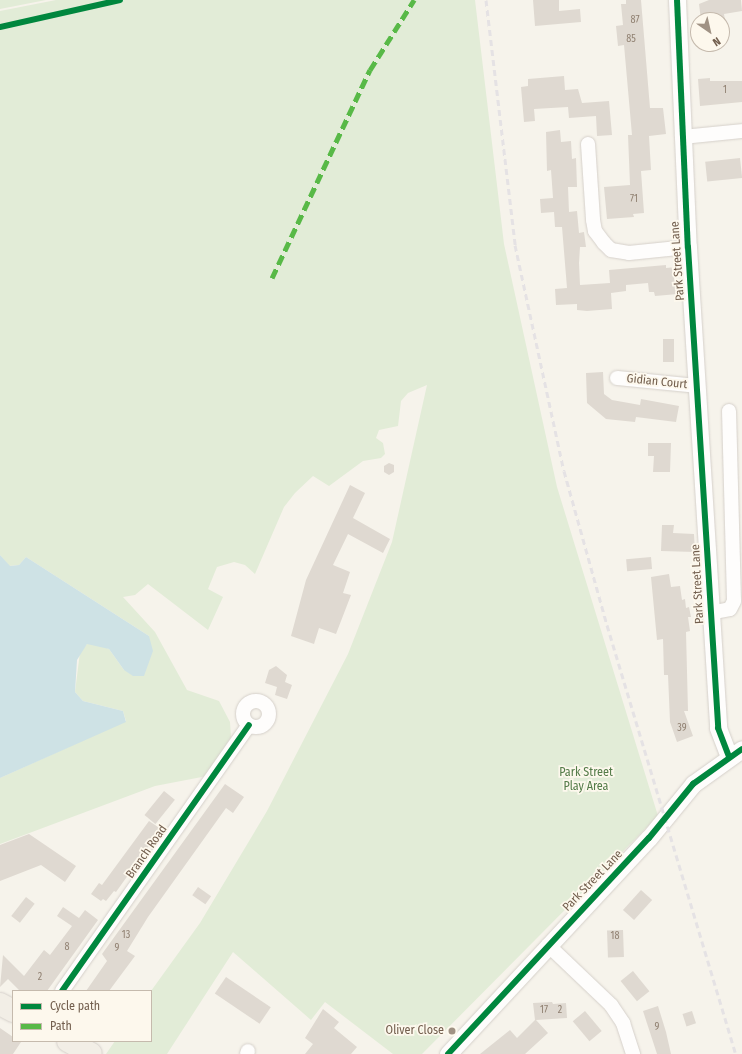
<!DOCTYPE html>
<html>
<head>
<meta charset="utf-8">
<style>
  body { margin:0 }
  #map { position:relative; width:742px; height:1054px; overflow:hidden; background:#f6f3eb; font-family:"Fira Sans Condensed",sans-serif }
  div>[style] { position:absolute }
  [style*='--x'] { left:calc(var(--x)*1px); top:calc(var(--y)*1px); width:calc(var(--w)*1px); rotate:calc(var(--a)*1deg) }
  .green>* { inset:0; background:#e2ecd7 }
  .water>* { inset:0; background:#cee2e5 }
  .building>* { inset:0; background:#dfd9d1; transform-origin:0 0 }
  .roads { filter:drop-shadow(0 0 1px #d5d0ca) drop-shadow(0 0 1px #d5d0ca) }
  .minor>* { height:14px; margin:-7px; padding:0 7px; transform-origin:7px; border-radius:7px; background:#fefdfc }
  .minor>.ring { margin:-7px; padding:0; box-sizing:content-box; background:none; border:14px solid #fefdfc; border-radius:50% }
  .tertiary>* { height:17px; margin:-8.5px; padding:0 8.5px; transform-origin:8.5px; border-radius:8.5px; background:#fefdfc }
  .primary>* { height:22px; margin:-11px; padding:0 11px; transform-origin:11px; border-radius:11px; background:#f2eee6 }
  .rail>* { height:3px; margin-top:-1.5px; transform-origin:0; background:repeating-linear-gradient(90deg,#e5e2e4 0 6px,transparent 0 10px) }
  .quiet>* { height:5px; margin-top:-2.5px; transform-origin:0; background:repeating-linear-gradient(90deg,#58b947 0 10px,transparent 0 15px) }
  .cycleway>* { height:6px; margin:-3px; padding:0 3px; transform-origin:3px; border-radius:3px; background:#00873e }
  .dots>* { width:11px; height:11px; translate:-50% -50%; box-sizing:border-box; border:2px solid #fdf8ed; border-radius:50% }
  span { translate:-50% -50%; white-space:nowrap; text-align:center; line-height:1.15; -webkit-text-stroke:3.5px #fdf8ed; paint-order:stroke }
  .number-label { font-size:10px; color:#908071 }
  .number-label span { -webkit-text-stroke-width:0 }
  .street-label { font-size:12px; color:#725e4d }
  .park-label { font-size:12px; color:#547c49 }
  .poi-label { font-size:12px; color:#725e4d }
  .right { translate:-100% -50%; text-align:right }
  .legend { position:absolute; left:12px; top:990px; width:140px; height:52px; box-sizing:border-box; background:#fdf8ed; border:1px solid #c5baad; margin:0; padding:5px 7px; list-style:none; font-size:12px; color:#725e4d }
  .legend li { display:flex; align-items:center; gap:8px; height:20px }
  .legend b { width:20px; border:1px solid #c5baad }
  .north { position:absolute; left:690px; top:12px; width:40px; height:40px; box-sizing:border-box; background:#fdf8ed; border:1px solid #c5baad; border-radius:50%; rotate:146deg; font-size:11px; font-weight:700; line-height:16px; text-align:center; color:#725e4d }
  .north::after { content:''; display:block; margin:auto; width:14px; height:18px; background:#a09284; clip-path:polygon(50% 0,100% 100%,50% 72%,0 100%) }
</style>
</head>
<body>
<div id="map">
  <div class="green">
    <i style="clip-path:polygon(0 0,46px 0,0 9px)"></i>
    <i style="clip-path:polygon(56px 0,475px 0,504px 244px,557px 487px,658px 816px,422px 1054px,393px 1054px,325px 1002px,311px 1020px,233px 952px,167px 1054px,106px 1054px,115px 1041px,151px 1041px,151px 991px,200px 923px,267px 811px,348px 654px,392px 542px,427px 385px,408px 393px,401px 401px,398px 426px,379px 430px,376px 438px,383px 443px,385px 454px,381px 458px,363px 461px,329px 486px,313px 476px,295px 493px,284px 507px,255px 574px,245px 565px,234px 562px,217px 567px,208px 589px,223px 597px,208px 630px,148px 584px,135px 595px,123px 597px,155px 632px,187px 690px,219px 701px,230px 722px,231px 737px,207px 776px,155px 786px,0 844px,0 778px,126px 721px,123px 711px,83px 701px,75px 692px,80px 652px,87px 644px,97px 644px,109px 649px,124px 670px,149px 636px,26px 557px,19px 565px,9px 566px,0 555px,0 11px)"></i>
  </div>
  <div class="water">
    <i style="clip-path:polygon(0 555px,10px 566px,19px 565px,26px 557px,149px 636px,153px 651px,144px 676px,133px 676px,124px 670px,109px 649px,87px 644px,77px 660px,75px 692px,83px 701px,123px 711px,126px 722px,0 778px)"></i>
  </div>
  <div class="building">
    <i style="clip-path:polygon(533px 0,559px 0,559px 11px,580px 9px,581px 22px,535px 26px)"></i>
    <i style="clip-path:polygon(626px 0,641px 0,650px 108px,663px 108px,666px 134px,649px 136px,651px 170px,641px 171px,644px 213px,633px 214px,634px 217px,607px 219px,604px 187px,630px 185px,628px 135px,632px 135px,624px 45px,618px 46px,616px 26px,623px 25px,621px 4px,626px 4px)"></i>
    <i style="clip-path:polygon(709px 0,741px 0,742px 11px,724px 14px,725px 20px,701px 20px,699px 4px)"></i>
    <i style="clip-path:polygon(564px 76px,565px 90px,578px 89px,582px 103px,609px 101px,612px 135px,597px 136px,596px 116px,569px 118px,568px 107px,534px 109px,535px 121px,524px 122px,521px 87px,528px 86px,528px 79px)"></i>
    <i style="clip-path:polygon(710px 78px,710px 81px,742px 81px,742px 102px,700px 106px,698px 79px)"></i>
    <i style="clip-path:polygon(560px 130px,561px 142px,571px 141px,572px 159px,576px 158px,577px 187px,568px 187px,569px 212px,577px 211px,579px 233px,584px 232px,586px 247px,580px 247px,579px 263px,580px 285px,610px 283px,609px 270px,666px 265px,666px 268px,676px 267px,678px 294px,655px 296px,654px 292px,649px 292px,648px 283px,626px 285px,626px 291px,611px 293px,612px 309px,587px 311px,577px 310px,577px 304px,556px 305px,555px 289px,567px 288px,562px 227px,555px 227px,554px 212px,541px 213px,540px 199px,553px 198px,551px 170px,547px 171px,546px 132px)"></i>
    <i style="left:740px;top:158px;width:20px;height:35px;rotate:84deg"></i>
    <i style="left:663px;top:339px;width:11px;height:23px"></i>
    <i style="clip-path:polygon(603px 372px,604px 394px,612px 400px,640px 405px,641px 399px,679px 406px,676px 422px,636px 417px,635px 422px,606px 419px,587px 403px,586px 373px)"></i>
    <i style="clip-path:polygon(648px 443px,671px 443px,670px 472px,653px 472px,654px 456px,648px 456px)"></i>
    <i style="clip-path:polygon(389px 463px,394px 465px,394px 472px,389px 475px,384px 472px,384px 466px)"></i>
    <i style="clip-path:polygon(350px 485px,365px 493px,353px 518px,390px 539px,383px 553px,348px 534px,333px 565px,350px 572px,343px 593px,351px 595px,336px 634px,319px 628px,314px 644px,291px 636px,306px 580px)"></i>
    <i style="clip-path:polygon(662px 525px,674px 525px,673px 533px,694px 534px,695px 552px,661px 551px)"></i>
    <i style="left:651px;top:557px;width:12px;height:25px;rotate:85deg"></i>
    <i style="clip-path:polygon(669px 574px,671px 587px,680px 586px,682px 600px,685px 599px,686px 608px,689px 607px,691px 617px,688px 617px,690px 631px,686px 632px,688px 711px,684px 711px,693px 736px,677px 742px,670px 722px,668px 675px,664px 675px,663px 639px,657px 640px,651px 577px)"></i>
    <i style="clip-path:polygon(276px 666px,287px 675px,285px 682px,292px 685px,287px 699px,275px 695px,277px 687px,265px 683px,269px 670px)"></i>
    <i style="clip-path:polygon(225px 784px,244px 797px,233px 813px,226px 808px,148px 917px,127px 951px,135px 956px,109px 991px,86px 991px,107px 961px,102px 954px)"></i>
    <i style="left:164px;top:791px;width:14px;height:31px;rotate:39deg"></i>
    <i style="clip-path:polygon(149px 821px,161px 829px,116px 892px,114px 891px,106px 901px,103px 899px,101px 901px,91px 894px,99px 883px,102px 885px)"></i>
    <i style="clip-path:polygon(29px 834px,76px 866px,65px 882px,41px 865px,0 881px,0 845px)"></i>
    <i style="left:198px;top:887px;width:16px;height:10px;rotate:35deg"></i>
    <i style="left:641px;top:890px;width:15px;height:27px;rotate:42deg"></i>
    <i style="left:26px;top:897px;width:11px;height:24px;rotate:38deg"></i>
    <i style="clip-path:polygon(63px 907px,79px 918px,85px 910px,98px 920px,47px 991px,20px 991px,8px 979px,0 987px,3px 955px,24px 976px,44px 950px,50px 955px,72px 926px,57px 916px)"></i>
    <i style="left:623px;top:930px;width:27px;height:16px;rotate:88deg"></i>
    <i style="left:633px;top:971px;width:26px;height:16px;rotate:51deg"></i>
    <i style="left:226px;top:977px;width:54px;height:20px;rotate:34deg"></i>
    <i style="clip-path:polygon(552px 1002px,553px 1004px,566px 1003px,567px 1018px,536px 1020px,548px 1033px,525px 1054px,480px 1054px,510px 1030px,517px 1038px,535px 1020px,533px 1003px)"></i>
    <i style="clip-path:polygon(658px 1006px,666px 1032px,671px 1054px,657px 1054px,643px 1011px)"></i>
    <i style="clip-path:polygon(323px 1009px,339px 1022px,334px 1028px,357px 1047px,351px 1054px,305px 1054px,313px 1044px,305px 1038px)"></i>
    <i style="left:585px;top:1011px;width:26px;height:16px;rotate:50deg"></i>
    <i style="left:692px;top:1011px;width:13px;height:10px;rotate:72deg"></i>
    <i style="clip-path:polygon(0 1028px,13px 1037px,13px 1041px,21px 1042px,13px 1054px,0 1054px)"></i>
  </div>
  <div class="roads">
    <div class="minor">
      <i style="--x:682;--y:137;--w:60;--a:-5.7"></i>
      <i style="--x:588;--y:144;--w:76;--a:86.2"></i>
      <i style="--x:593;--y:220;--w:11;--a:80"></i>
      <i style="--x:595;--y:231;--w:15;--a:53"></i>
      <i style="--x:604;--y:243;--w:10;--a:45"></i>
      <i style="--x:611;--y:250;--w:18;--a:9"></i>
      <i style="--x:629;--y:253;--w:59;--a:-5.8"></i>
      <i style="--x:617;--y:378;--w:80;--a:5.7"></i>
      <i style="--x:710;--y:613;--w:20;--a:-11"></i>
      <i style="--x:730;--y:609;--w:9;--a:-63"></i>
      <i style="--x:734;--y:601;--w:190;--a:-91.5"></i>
      <i class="ring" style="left:243px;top:701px;width:12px;height:12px"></i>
      <i style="--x:548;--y:945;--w:87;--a:43.6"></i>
      <i style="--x:611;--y:1005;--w:22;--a:56"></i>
      <i style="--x:623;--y:1023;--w:33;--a:72"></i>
      <i style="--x:62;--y:991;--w:325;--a:-54.9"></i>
      <i style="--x:247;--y:1054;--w:3;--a:-72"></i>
    </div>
    <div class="tertiary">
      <i style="--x:677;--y:0;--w:247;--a:87.5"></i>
      <i style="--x:688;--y:247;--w:482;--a:86.4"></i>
      <i style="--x:718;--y:728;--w:30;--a:69"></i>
      <i style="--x:448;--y:1054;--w:295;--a:-47.1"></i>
      <i style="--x:649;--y:838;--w:70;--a:-50.8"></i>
      <i style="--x:693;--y:784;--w:60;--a:-35.5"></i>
    </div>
    <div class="primary">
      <i style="--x:0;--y:1004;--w:15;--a:28"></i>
      <i style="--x:68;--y:1041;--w:26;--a:29"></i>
    </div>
  </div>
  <div class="rail">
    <i style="--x:486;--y:0;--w:247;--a:83.2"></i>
    <i style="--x:515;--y:245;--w:231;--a:77.8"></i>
    <i style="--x:564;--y:471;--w:160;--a:74.4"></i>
    <i style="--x:607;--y:625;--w:448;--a:73.3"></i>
  </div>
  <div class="quiet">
    <i style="--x:272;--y:278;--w:230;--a:-64.8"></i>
    <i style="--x:370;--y:70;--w:83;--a:-57.8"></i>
  </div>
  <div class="cycleway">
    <i style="--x:677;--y:0;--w:247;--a:87.5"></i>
    <i style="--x:688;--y:247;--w:482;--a:86.4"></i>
    <i style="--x:718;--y:728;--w:30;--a:69"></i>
    <i style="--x:0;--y:27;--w:123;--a:-12.7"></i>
    <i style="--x:62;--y:991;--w:325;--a:-54.9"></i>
    <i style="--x:448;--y:1054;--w:295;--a:-47.1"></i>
    <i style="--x:649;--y:838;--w:70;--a:-50.8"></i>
    <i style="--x:693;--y:784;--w:60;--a:-35.5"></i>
  </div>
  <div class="dots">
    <i style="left:452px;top:1031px;background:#a09284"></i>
  </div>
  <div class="number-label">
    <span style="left:635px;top:21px">87</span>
    <span style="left:631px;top:40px">85</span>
    <span style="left:725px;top:91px">1</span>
    <span style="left:634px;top:200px">71</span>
    <span style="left:682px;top:729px">39</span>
    <span style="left:126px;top:936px">13</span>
    <span style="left:615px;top:937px">18</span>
    <span style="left:67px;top:948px">8</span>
    <span style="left:117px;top:949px">9</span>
    <span style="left:40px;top:978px">2</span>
    <span style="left:544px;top:1011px">17</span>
    <span style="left:560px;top:1011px">2</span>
    <span style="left:657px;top:1028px">9</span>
  </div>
  <div class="street-label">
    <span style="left:678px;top:261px;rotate:-94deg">Park Street Lane</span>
    <span style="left:657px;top:382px;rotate:6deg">Gidian Court</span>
    <span style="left:698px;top:584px;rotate:-93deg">Park Street Lane</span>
    <span style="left:147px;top:852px;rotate:-55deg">Branch Road</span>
    <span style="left:593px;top:881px;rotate:-46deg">Park Street Lane</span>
  </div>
  <div class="park-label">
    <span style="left:586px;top:780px">Park Street<br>Play Area</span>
  </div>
  <div class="poi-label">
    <span class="right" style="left:444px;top:1031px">Oliver Close</span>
  </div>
  <ul class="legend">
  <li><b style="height:5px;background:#00873e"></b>Cycle path</li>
  <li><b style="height:5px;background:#58b947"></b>Path</li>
  </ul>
  <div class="north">N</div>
</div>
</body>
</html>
